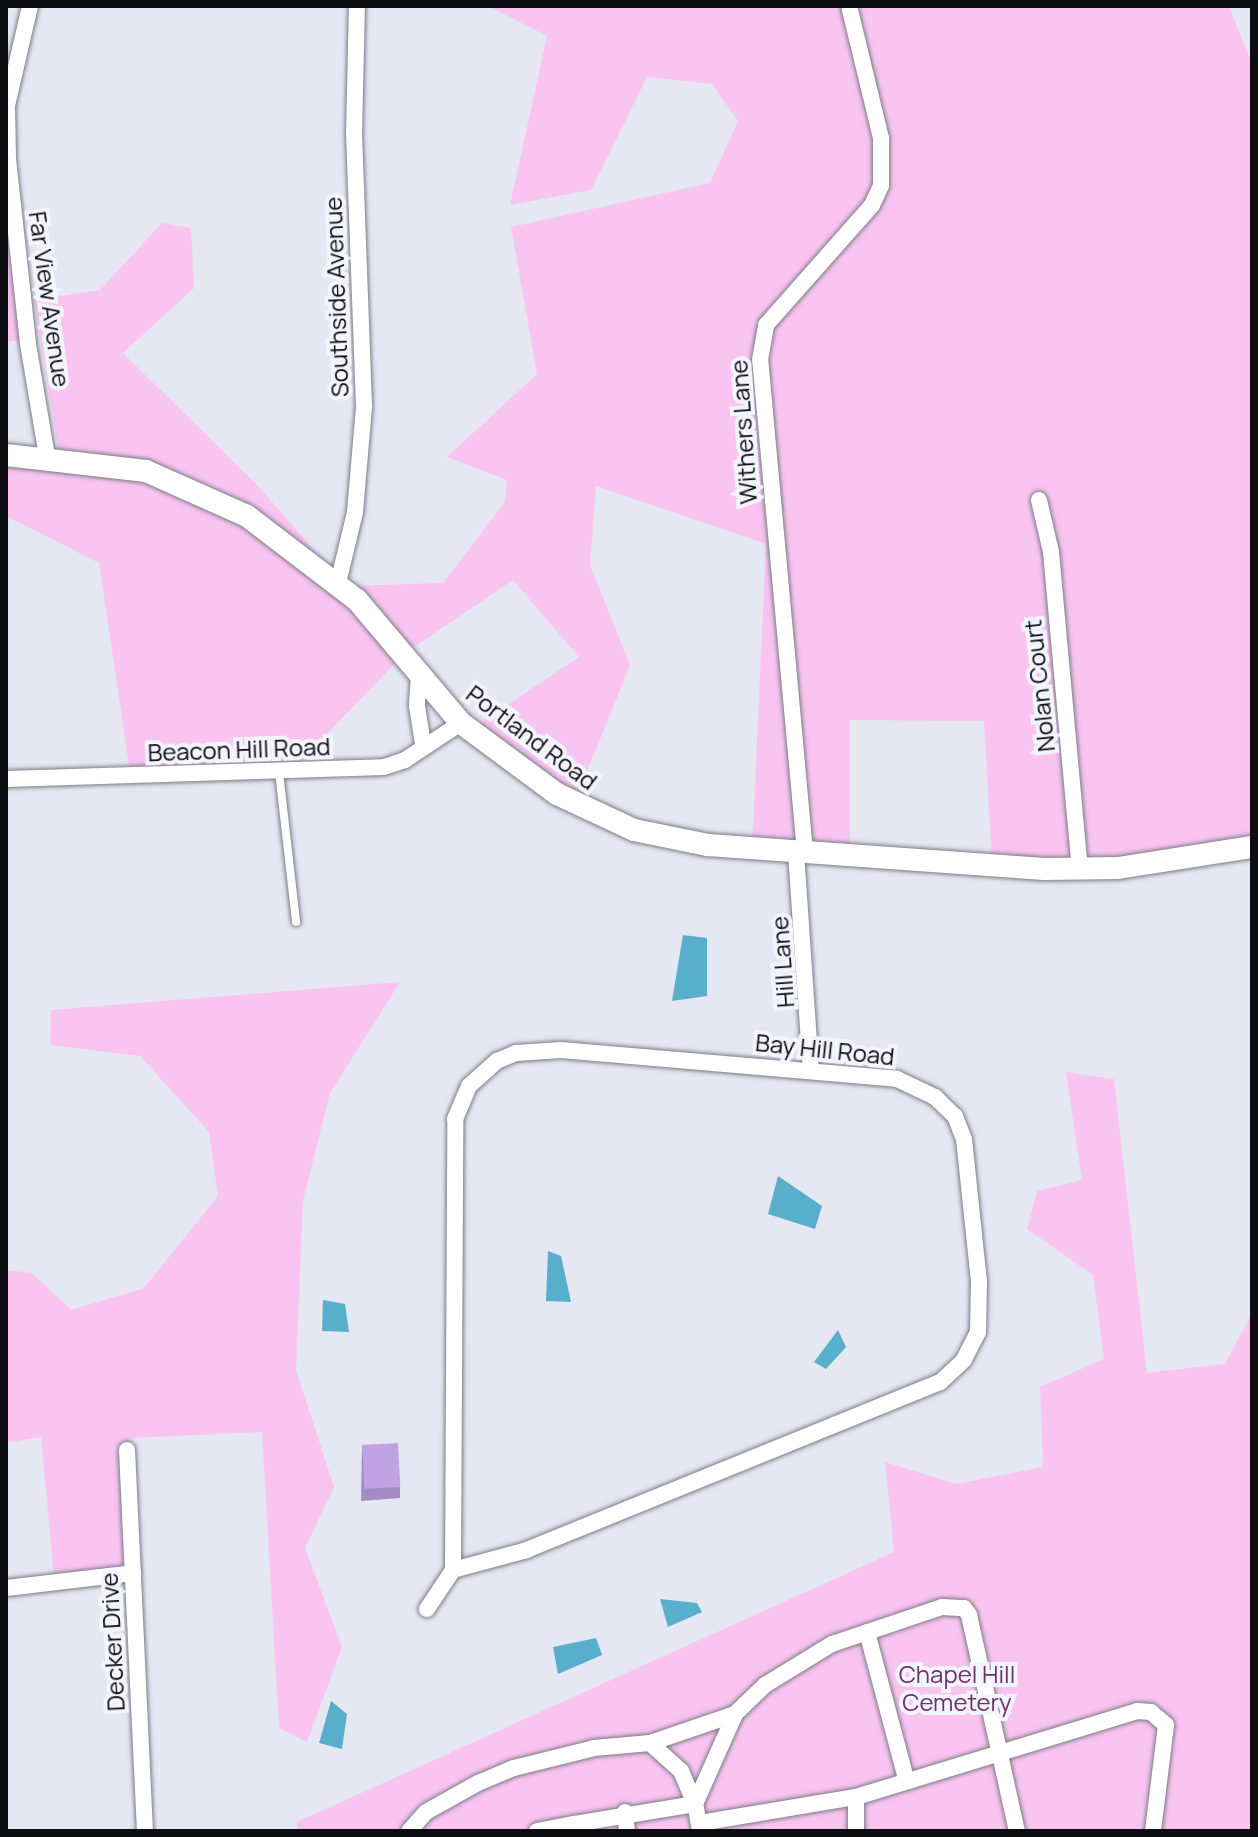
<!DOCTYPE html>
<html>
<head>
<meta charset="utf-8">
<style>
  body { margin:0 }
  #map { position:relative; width:1258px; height:1837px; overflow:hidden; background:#e5e7f3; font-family:Manrope,sans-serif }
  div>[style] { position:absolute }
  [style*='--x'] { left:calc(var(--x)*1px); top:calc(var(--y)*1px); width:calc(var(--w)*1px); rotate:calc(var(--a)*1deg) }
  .green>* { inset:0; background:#fac4f1 }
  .water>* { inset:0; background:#57afcc }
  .roads { filter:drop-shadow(0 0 2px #7b7d87) drop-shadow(0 0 2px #7b7d87) }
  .lane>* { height:8px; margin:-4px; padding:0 4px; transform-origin:4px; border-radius:4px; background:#fff }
  .street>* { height:16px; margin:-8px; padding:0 8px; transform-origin:8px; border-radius:8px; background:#fff }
  .secondary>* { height:22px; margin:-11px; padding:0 11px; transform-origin:11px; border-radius:11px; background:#fff }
  .wall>* { inset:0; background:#a48cc3 }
  .building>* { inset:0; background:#bfa3e3; transform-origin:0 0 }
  span { translate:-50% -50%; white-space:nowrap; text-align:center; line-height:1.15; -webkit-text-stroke:8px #f3f5fe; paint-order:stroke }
  .street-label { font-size:24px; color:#0c0d10 }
  .park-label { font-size:24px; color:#732f6c }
  .frame { position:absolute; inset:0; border:8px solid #0c0d10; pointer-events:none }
</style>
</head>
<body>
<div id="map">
  <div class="green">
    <i style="clip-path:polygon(488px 6px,1229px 6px,1252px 64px,1252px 845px,1102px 872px,992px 863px,984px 721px,850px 720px,850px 858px,752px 851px,766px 544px,596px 486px,590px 565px,630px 665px,572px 809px,470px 730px,579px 657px,513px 580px,404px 654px,291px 771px,130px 772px,99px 563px,6px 516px,6px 456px,60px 459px,34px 300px,100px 290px,162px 223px,191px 228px,194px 288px,123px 353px,258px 486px,346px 586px,443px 583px,505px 502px,507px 480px,447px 457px,537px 374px,511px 227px,710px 183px,738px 121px,712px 84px,647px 77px,591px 190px,510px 205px,547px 36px)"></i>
    <i style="clip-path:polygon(6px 206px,22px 340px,6px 342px)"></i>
    <i style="clip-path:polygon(400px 982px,330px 1093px,303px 1201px,296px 1370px,334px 1487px,305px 1548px,342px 1647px,307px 1742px,279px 1728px,262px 1432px,131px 1438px,125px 1567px,54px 1577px,41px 1437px,6px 1443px,6px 1270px,32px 1273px,71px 1310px,144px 1288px,218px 1196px,209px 1132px,140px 1056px,50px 1045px,51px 1010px)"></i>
    <i style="clip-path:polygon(1066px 1072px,1114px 1079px,1147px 1373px,1225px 1364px,1252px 1313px,1252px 1831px,297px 1831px,297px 1822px,894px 1552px,885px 1462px,956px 1484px,1043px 1467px,1040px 1387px,1104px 1359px,1093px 1275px,1027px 1229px,1037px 1191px,1082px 1180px)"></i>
  </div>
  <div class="water">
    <i style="clip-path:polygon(683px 935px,707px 938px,707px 996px,672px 1001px)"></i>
    <i style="clip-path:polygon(778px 1176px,822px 1206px,815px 1229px,768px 1214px)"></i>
    <i style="clip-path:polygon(548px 1251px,561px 1256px,571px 1302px,546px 1301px)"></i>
    <i style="clip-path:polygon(323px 1300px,345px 1304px,349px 1332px,322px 1331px)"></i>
    <i style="clip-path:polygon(838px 1330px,846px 1347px,826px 1369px,814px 1362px)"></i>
    <i style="clip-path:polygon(660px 1599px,697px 1603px,702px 1612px,668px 1627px)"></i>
    <i style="clip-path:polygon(596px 1638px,602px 1655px,558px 1674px,553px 1647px)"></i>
    <i style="clip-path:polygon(331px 1701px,347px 1714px,342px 1749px,319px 1743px)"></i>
  </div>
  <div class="roads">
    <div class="lane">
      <i style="--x:279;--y:772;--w:151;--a:83.5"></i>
    </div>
    <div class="street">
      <i style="--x:30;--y:6;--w:103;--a:103"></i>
      <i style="--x:7;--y:106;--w:53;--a:88.9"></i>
      <i style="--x:8;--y:159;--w:186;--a:83.8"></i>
      <i style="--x:28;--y:344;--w:114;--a:80.4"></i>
      <i style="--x:1039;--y:500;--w:53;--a:77"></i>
      <i style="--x:1051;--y:552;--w:317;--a:84.8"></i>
      <i style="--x:338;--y:583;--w:73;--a:-76.5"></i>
      <i style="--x:355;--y:512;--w:106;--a:-85.1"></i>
      <i style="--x:364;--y:406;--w:271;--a:-92.1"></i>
      <i style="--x:354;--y:135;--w:129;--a:-88.7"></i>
      <i style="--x:419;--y:675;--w:31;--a:94"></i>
      <i style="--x:417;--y:706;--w:39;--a:81"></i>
      <i style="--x:6;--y:779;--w:378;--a:-1.8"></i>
      <i style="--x:384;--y:767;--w:22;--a:-18"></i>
      <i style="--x:405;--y:760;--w:67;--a:-33.5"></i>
      <i style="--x:796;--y:852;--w:219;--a:86.1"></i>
      <i style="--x:805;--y:852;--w:494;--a:-95.2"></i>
      <i style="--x:760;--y:360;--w:36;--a:-80"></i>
      <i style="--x:766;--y:325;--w:160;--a:-48.5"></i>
      <i style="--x:872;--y:205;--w:21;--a:-65"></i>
      <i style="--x:881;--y:186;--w:48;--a:-90"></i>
      <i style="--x:881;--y:138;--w:136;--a:-103.6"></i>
      <i style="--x:561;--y:1050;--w:337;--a:4.9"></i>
      <i style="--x:897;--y:1079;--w:42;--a:25.3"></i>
      <i style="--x:935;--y:1097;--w:28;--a:44"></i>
      <i style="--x:955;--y:1116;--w:25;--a:69"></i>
      <i style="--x:964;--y:1139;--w:143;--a:84"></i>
      <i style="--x:979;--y:1281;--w:51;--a:91.1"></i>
      <i style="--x:978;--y:1332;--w:31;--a:117"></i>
      <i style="--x:964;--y:1360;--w:33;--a:137"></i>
      <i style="--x:940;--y:1382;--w:446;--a:157.9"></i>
      <i style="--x:527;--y:1550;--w:77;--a:164.9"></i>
      <i style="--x:453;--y:1570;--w:451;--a:-89.7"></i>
      <i style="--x:455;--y:1119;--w:36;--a:-67"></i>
      <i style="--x:469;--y:1086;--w:38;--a:-42"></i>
      <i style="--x:497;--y:1061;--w:21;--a:-23"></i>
      <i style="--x:516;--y:1053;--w:45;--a:-3.8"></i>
      <i style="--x:127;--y:1450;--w:381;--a:87.3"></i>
      <i style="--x:6;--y:1588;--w:128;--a:-6.7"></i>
      <i style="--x:427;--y:1609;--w:47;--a:-56.3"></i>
      <i style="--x:867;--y:1632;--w:152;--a:75.1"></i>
      <i style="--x:650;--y:1743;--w:90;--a:-18.8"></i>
      <i style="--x:856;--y:1797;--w:34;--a:90"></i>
      <i style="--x:625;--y:1812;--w:19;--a:84"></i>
      <i style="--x:700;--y:1823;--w:158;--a:-9.5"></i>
      <i style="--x:856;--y:1797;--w:294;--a:-17"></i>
      <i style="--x:1137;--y:1711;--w:14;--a:4"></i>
      <i style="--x:1151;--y:1712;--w:20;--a:41"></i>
      <i style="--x:1166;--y:1725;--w:107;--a:97"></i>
      <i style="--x:409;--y:1831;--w:25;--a:-48"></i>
      <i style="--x:426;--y:1812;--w:60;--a:-29.1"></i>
      <i style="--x:478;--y:1783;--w:39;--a:-23"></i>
      <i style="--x:514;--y:1768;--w:82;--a:-14"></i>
      <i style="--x:594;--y:1748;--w:56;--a:-5.1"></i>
      <i style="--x:650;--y:1743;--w:42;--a:42.1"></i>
      <i style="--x:681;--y:1771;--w:36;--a:67"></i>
      <i style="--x:695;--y:1804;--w:123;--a:170.6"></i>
      <i style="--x:537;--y:1831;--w:38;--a:-11"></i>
      <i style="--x:574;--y:1824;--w:9;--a:27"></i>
      <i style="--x:700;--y:1831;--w:27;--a:-100"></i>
      <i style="--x:695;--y:1804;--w:98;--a:-66"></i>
      <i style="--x:735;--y:1714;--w:42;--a:-44"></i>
      <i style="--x:765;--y:1685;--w:79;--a:-31.5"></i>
      <i style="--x:832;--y:1644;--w:116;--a:-18.6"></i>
      <i style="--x:942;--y:1607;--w:22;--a:3"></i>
      <i style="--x:964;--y:1608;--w:9;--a:54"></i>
      <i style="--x:969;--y:1615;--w:221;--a:77.5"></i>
    </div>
    <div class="secondary">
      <i style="--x:6;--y:455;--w:141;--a:6.5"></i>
      <i style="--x:146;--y:471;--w:111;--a:24"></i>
      <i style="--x:247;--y:516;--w:138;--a:37.4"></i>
      <i style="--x:357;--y:600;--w:161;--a:49.8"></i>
      <i style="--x:461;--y:723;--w:119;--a:36.5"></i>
      <i style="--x:557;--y:794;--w:85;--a:25.1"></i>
      <i style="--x:634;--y:830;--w:76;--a:11.5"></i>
      <i style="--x:708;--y:845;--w:337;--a:4.1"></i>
      <i style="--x:1044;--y:869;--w:74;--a:-0.8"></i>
      <i style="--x:1118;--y:868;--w:136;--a:-8.9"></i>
    </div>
  </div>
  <div class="wall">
    <i style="clip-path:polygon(362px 1445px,400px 1487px,400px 1498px,361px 1501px)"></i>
  </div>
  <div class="building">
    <i style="left:398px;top:1443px;width:44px;height:36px;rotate:87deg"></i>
  </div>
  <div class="street-label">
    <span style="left:336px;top:297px;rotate:-92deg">Southside Avenue</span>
    <span style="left:50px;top:299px;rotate:82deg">Far View Avenue</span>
    <span style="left:743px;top:432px;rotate:-94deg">Withers Lane</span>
    <span style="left:1039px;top:686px;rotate:-96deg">Nolan Court</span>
    <span style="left:532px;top:737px;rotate:37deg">Portland Road</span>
    <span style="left:239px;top:749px;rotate:-2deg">Beacon Hill Road</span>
    <span style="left:782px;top:962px;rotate:-94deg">Hill Lane</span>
    <span style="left:825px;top:1049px;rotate:6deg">Bay Hill Road</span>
    <span style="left:112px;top:1642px;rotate:-93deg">Decker Drive</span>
  </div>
  <div class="park-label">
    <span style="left:957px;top:1688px">Chapel Hill<br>Cemetery</span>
  </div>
  <div class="frame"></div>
</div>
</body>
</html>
